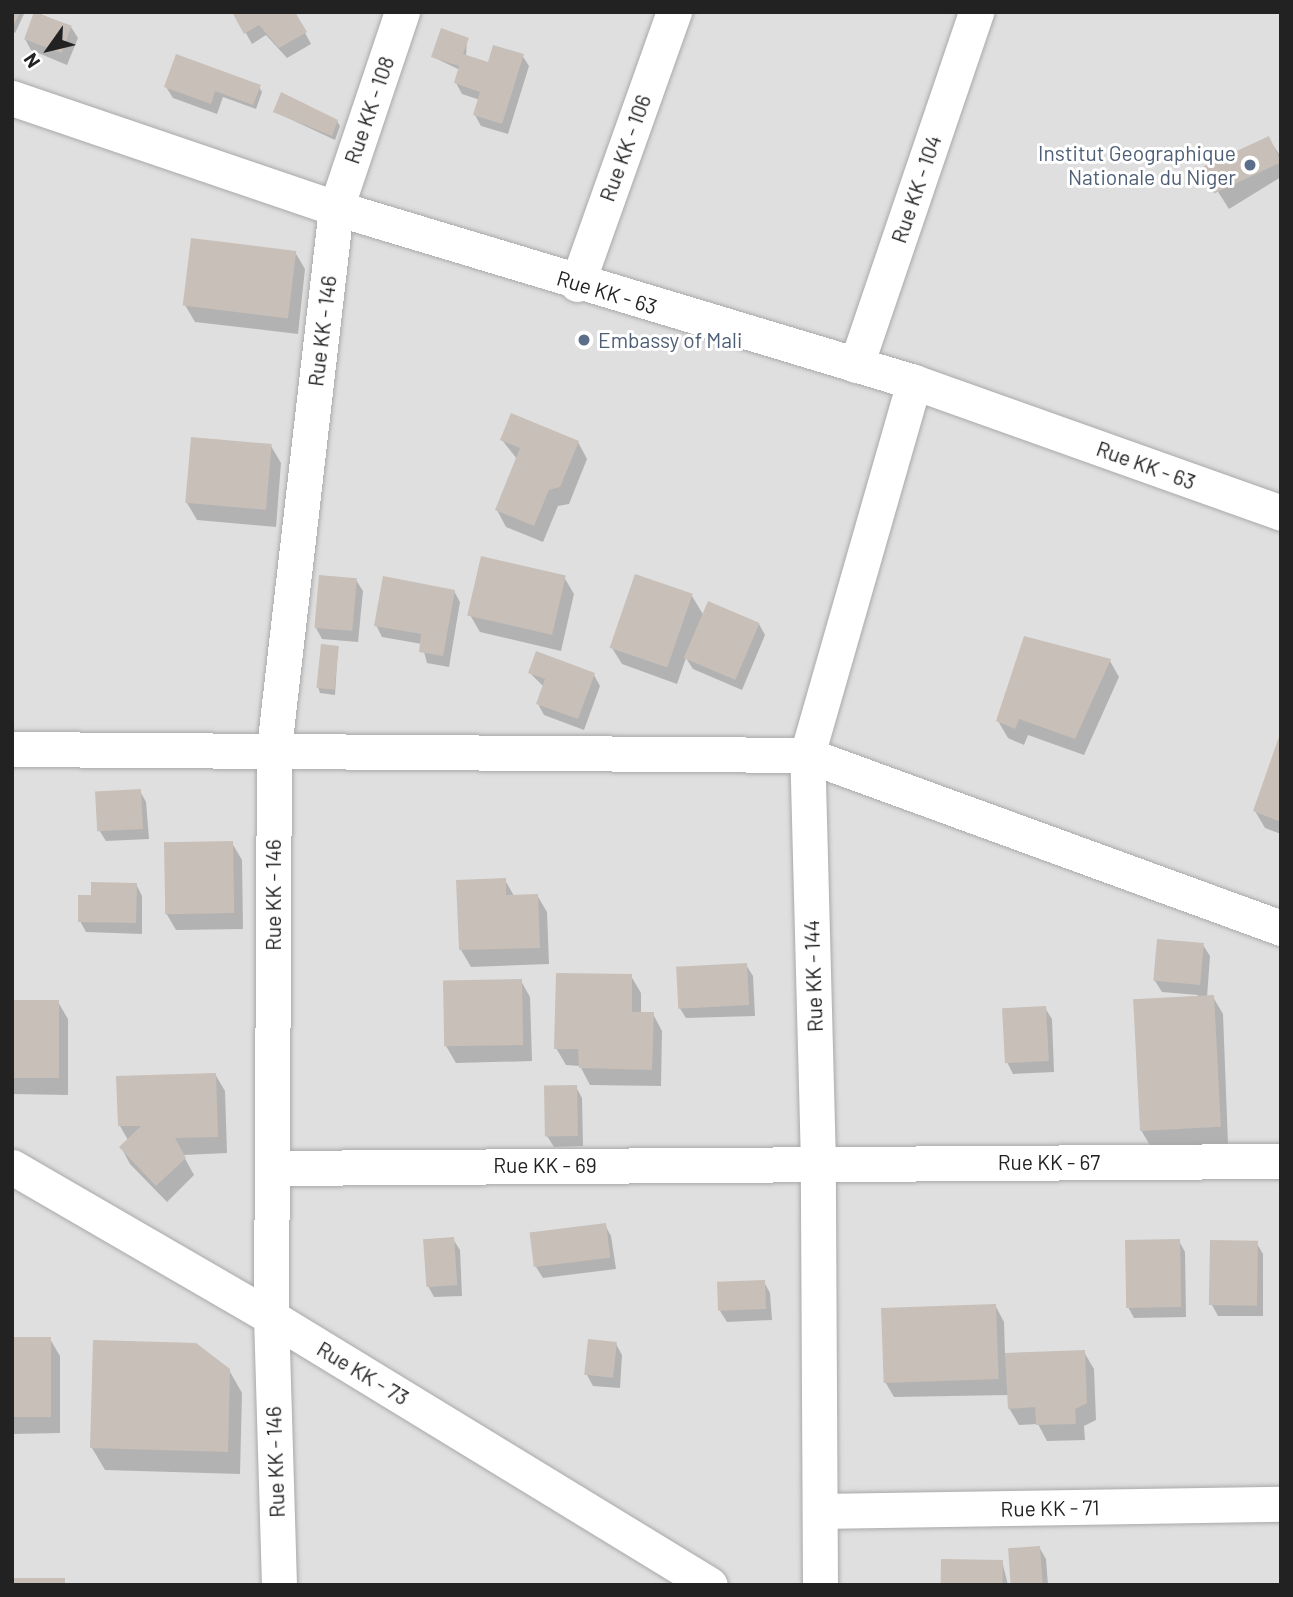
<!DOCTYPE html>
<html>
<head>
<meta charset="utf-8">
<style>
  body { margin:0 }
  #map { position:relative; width:1293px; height:1597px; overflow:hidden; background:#f2efe9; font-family:Barlow,sans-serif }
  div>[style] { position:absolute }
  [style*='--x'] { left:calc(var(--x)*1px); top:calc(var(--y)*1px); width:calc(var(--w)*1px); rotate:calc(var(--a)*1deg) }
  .residential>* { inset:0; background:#e0dfdf; transform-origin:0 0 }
  .shadow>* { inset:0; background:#0003 }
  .building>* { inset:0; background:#c7bfb8; transform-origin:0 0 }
  .roads { filter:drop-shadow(0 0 2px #a9a9a9) drop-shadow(0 0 2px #a9a9a9) }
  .street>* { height:35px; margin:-17.5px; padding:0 17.5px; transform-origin:17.5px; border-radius:17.5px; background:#fff }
  .dots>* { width:19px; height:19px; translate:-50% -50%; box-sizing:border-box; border:4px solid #fff; border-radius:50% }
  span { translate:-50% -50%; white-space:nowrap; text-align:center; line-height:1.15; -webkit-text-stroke:6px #fff; paint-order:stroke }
  .street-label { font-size:21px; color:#222 }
  .service-label { font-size:21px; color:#4e5e75 }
  .right { translate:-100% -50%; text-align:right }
  .left { translate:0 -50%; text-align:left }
  .frame { position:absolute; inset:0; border:14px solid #222; pointer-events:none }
  .north { position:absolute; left:14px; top:14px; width:70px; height:70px; -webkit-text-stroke:5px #fff; paint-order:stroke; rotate:236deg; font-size:19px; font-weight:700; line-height:28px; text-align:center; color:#222 }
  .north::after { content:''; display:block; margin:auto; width:24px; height:32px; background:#222; clip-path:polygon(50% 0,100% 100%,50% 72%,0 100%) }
</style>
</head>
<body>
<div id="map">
  <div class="residential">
    <i style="left:12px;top:12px;width:1269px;height:1573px"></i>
  </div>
  <div class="shadow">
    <i style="clip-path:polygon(12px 12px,24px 14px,15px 33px,12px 31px)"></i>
    <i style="clip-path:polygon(36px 12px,71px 27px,78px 38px,67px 65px,31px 50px,25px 39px)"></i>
    <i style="clip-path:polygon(234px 12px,294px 12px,311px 44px,287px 58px,266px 35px,252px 44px)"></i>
    <i style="clip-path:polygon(467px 39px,466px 57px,489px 64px,522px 55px,529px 66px,508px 134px,481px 126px,475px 115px,480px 100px,462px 94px,456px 83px,460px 70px,433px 57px)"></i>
    <i style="clip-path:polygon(166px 87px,259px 87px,262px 92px,256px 109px,223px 97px,217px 114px,173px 98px)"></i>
    <i style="clip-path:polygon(275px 112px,337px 121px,340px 126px,335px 140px)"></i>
    <i style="clip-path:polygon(1269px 139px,1281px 157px,1281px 177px,1229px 209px,1215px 187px)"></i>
    <i style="clip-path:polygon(295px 252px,305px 269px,298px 334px,195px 322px,185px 305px)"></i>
    <i style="clip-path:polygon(502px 440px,578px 442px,587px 459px,569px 504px,558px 506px,543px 542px,506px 527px,497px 510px,517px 459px)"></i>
    <i style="clip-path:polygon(271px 446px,281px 463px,276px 527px,197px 520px,187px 503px)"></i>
    <i style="clip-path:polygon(564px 577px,574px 594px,561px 651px,480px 632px,470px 615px)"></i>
    <i style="clip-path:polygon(356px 580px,363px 591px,358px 642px,322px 639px,316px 628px)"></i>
    <i style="clip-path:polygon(454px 591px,460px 602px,449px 667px,427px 663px,422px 644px,382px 637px,376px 625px)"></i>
    <i style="clip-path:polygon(692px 596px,704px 616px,759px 624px,765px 635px,742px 690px,693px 669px,686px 658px,677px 684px,622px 664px,612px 648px)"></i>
    <i style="clip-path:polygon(338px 648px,335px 695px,320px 693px,318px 687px)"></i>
    <i style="clip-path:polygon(1110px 661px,1119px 677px,1084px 755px,1028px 735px,1024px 745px,1008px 738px,998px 721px)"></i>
    <i style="clip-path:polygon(530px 673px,594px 675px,600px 686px,584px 730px,544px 715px,538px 704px,544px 687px)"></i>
    <i style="clip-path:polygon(1281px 735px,1281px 834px,1265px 828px,1255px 811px)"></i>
    <i style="clip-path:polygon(140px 791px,146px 802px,149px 839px,106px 841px,99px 830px)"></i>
    <i style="clip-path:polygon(232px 843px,242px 860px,243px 929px,176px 930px,166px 913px)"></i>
    <i style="clip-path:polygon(505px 880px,514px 896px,537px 895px,547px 912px,549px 964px,471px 967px,461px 950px)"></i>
    <i style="clip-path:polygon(136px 884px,142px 896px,142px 934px,86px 932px,80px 921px,92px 897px)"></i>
    <i style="clip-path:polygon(1203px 945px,1210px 956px,1207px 997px,1213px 997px,1223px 1014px,1228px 1144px,1151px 1147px,1141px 1130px,1198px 995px,1162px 992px,1155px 981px)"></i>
    <i style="clip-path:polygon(746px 965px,753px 976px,755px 1016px,686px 1018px,679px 1007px)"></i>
    <i style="clip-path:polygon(631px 976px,641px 993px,641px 1014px,653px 1014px,662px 1031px,661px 1086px,590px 1085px,580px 1066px,566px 1065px,556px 1048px)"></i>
    <i style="clip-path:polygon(521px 981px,530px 997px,532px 1061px,456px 1063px,446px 1046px)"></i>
    <i style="clip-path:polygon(12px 1002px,58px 1002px,68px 1019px,68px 1095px,12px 1094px)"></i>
    <i style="clip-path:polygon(1045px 1008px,1052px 1019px,1054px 1072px,1013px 1074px,1007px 1062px)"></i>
    <i style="clip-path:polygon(215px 1074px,225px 1091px,227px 1153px,183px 1155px,194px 1175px,167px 1202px,130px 1164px,121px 1147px,128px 1140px,120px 1126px)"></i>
    <i style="clip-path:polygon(576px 1087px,582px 1098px,583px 1146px,554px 1147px,547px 1136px)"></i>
    <i style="clip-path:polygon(605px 1225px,611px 1236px,616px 1269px,543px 1278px,536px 1267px)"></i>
    <i style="clip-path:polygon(453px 1239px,460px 1250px,462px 1296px,434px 1297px,428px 1286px)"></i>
    <i style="clip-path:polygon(1179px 1241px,1185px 1252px,1186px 1317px,1134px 1318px,1128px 1307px)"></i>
    <i style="clip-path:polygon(1256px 1242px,1263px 1254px,1263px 1316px,1218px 1316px,1212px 1305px)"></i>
    <i style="clip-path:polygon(764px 1282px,770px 1293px,772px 1320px,727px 1322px,720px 1311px)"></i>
    <i style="clip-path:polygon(995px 1305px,1004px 1322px,1005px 1354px,1084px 1352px,1094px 1369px,1096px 1420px,1084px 1426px,1085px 1440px,1047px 1441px,1038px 1424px,1019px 1425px,1009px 1408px,1009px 1395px,894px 1397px,884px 1380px)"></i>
    <i style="clip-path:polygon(12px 1339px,50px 1339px,60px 1356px,60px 1433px,12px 1434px)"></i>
    <i style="clip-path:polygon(616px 1344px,622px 1355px,620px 1388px,593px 1386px,587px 1375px)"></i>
    <i style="clip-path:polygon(229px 1370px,242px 1393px,240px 1474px,105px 1470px,92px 1448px)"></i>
    <i style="clip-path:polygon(1039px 1547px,1046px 1559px,1048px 1585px,1012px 1585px)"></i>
    <i style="clip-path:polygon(1002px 1561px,1008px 1585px,943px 1585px)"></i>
  </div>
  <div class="building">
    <i style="clip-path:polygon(12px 12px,20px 12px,12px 29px)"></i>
    <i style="left:34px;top:12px;width:40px;height:29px;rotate:20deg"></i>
    <i style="clip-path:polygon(232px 12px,295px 12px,307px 32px,279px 48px,259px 25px,244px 34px)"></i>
    <i style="clip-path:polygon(441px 28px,469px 38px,463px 54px,488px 62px,493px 45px,524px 54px,502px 124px,473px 115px,480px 92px,454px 83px,459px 66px,431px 57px)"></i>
    <i style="clip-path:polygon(176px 54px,261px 85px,253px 105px,215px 91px,211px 104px,164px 87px)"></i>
    <i style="clip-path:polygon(281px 92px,338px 120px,332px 136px,273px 112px)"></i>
    <i style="left:1269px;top:136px;width:29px;height:74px;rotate:65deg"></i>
    <i style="left:191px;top:238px;width:106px;height:68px;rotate:7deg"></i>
    <i style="clip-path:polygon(511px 413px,579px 441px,560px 487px,549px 490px,534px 526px,495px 510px,520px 448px,500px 440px)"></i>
    <i style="left:191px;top:437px;width:81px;height:66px;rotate:5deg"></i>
    <i style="left:481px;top:556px;width:87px;height:61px;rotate:13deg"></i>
    <i style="left:635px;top:574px;width:61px;height:78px;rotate:19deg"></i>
    <i style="left:319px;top:575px;width:38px;height:53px;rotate:5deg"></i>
    <i style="clip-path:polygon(383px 576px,455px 590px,443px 656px,419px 652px,421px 634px,374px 626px)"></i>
    <i style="left:708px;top:601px;width:56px;height:62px;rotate:23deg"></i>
    <i style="clip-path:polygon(1024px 636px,1111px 659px,1075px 739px,1019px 719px,1015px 729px,996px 721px)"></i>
    <i style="left:321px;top:644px;width:18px;height:44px;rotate:6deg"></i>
    <i style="clip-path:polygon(536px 651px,595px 673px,578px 719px,536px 704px,545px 679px,528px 673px)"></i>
    <i style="clip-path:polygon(1281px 731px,1281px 822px,1253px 811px)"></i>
    <i style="left:141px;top:789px;width:40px;height:46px;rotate:87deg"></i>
    <i style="left:233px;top:841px;width:72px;height:69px;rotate:89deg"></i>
    <i style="clip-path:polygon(506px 878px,506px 895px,538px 894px,540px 948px,459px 950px,456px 880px)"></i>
    <i style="clip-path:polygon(91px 882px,137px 883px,136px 923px,78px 922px,78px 895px,91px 895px)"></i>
    <i style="left:1157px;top:939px;width:47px;height:42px;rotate:5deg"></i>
    <i style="left:747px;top:963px;width:42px;height:71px;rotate:87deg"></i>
    <i style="clip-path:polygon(556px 973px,632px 974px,632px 1012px,654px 1012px,652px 1070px,579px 1068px,578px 1049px,554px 1049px)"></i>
    <i style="left:522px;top:979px;width:66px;height:79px;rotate:89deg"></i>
    <i style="left:1214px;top:995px;width:132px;height:81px;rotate:87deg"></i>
    <i style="left:12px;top:1000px;width:47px;height:78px"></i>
    <i style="left:1046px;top:1006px;width:55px;height:44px;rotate:87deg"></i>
    <i style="clip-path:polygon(216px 1073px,218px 1137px,175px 1138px,186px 1158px,156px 1186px,119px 1147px,141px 1126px,118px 1126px,116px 1076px)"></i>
    <i style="left:577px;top:1085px;width:51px;height:33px;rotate:89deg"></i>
    <i style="left:606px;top:1223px;width:35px;height:77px;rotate:83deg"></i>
    <i style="left:454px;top:1237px;width:48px;height:31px;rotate:86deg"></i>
    <i style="left:1180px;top:1239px;width:68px;height:55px;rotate:89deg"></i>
    <i style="left:1210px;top:1240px;width:48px;height:65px;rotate:1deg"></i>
    <i style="left:765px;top:1280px;width:29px;height:48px;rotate:88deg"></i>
    <i style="left:996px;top:1304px;width:75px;height:115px;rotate:88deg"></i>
    <i style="left:12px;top:1337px;width:39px;height:80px"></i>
    <i style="left:588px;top:1339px;width:29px;height:36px;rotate:6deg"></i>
    <i style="clip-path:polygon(93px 1340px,196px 1343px,230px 1369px,228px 1452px,90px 1448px)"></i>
    <i style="clip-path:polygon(1085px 1350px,1087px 1403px,1075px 1409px,1076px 1424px,1036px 1425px,1035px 1407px,1008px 1409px,1005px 1353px)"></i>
    <i style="left:1040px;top:1546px;width:39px;height:32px;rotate:86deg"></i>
    <i style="left:941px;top:1559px;width:62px;height:26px;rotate:1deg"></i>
    <i style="left:12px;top:1578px;width:53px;height:7px"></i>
  </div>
  <div class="roads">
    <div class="street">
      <i style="--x:12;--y:98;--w:342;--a:18.8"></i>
      <i style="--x:336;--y:208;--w:604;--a:16.75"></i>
      <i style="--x:914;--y:382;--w:390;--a:19.6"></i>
      <i style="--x:577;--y:284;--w:289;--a:-70.4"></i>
      <i style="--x:856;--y:365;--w:373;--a:-71.2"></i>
      <i style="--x:12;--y:749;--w:795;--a:0.43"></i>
      <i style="--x:807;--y:755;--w:505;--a:20.05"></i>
      <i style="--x:12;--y:1167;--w:299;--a:30.1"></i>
      <i style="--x:271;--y:1317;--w:514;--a:31.4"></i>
      <i style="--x:272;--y:1168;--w:1009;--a:-0.4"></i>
      <i style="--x:820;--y:1511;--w:461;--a:-0.9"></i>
      <i style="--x:279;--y:1585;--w:268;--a:-91.7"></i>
      <i style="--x:271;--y:1317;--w:569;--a:-89.7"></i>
      <i style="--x:274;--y:748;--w:544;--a:-83.45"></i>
      <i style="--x:336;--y:208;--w:207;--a:-71.4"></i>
      <i style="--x:820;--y:1585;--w:422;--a:-90.3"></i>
      <i style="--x:818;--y:1163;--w:408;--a:-91.5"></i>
      <i style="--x:807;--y:755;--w:388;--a:-74"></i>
    </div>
  </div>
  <div class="dots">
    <i style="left:1250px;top:165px;background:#5c6f8a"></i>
    <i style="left:584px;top:340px;background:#5c6f8a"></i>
  </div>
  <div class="street-label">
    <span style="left:369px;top:110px;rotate:-71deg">Rue KK - 108</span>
    <span style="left:625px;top:148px;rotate:-70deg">Rue KK - 106</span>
    <span style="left:916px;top:189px;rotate:-71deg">Rue KK - 104</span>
    <span style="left:607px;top:292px;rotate:17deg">Rue KK - 63</span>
    <span style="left:322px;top:331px;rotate:-83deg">Rue KK - 146</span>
    <span style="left:1146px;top:465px;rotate:20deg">Rue KK - 63</span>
    <span style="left:273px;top:895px;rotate:-90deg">Rue KK - 146</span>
    <span style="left:813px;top:976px;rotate:-92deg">Rue KK - 144</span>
    <span style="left:1049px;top:1162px">Rue KK - 67</span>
    <span style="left:545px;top:1165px">Rue KK - 69</span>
    <span style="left:363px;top:1373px;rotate:31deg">Rue KK - 73</span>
    <span style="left:275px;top:1462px;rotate:-92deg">Rue KK - 146</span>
    <span style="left:1050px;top:1508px;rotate:-1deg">Rue KK - 71</span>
  </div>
  <div class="service-label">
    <span class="right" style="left:1236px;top:165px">Institut Geographique<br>Nationale du Niger</span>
    <span class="left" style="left:598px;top:340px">Embassy of Mali</span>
  </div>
  <div class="frame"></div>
  <div class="north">N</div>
</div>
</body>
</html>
